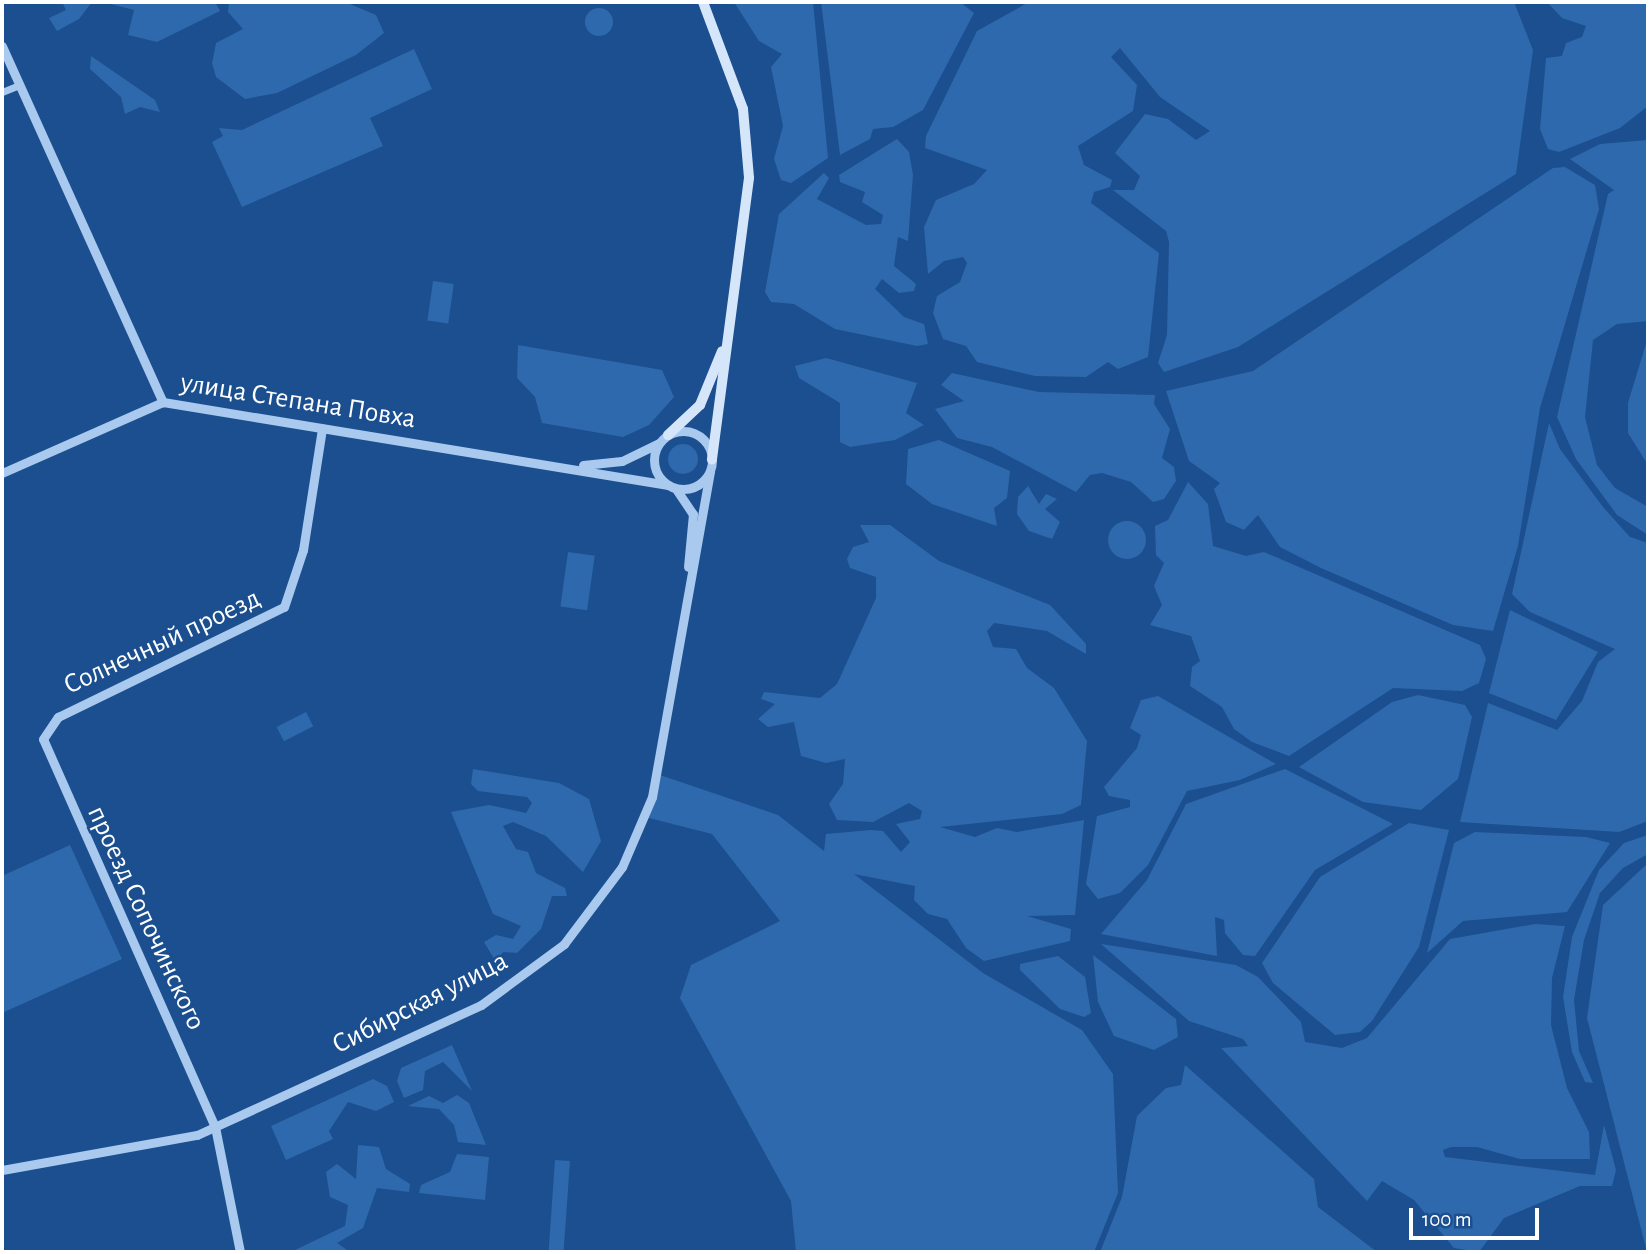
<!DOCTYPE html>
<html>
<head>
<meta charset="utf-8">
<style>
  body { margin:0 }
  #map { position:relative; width:1650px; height:1254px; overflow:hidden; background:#1b4f8f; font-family:"Alegreya Sans",sans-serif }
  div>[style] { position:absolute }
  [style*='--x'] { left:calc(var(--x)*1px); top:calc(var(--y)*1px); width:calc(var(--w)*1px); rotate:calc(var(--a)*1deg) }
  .green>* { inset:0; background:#2e69ad; transform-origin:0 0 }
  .round { border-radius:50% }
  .minor>* { height:7px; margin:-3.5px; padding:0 3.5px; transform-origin:3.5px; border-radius:3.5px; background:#a9c9ee }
  .tertiary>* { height:9px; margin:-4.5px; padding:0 4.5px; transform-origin:4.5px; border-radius:4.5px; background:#a9c9ee }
  .tertiary>.ring { margin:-4.5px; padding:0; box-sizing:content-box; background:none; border:9px solid #a9c9ee; border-radius:50% }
  .secondary>* { height:10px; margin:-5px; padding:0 5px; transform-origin:5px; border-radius:5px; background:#d6e6fa }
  span { translate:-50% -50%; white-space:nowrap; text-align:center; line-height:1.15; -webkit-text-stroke:5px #1b4f8f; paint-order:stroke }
  .street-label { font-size:28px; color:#fff }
  .frame { position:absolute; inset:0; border:4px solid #fff; pointer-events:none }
  .scale { position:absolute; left:1409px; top:1208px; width:130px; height:32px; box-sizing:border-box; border:4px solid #fff; border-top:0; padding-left:9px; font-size:21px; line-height:24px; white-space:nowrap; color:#fff; -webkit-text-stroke:5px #1b4f8f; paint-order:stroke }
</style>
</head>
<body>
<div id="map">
  <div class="green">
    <i style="clip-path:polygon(62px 2px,92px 2px,79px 19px,57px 31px,49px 18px,66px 10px)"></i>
    <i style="clip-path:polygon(215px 2px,220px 11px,157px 42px,128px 35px,134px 10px,107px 3px)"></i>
    <i style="clip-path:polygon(229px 2px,345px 2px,376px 15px,384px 33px,356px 55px,277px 93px,245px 99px,216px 77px,212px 63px,216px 43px,243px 29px,228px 12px)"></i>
    <i style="clip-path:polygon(734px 2px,813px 2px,828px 158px,791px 183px,781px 180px,774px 159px,783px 126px,771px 67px,782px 54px,759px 41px)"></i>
    <i style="clip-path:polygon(821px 2px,960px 2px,974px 13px,923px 110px,893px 127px,873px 129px,870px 139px,840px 155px)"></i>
    <i style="clip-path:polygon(1029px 2px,1514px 2px,1533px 50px,1516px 174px,1238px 347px,1164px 372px,1158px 363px,1167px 335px,1169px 242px,1166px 231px,1113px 190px,1134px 190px,1140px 176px,1115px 153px,1145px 114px,1168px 119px,1196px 140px,1210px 131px,1160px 97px,1120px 48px,1111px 57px,1137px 85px,1133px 111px,1078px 146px,1084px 165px,1112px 180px,1110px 187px,1094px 192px,1091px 203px,1159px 253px,1148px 357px,1118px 369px,1108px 362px,1086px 377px,1035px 376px,977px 362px,966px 346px,943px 339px,933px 313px,937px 296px,960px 282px,967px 263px,963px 257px,944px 261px,928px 274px,924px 227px,936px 200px,974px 184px,987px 170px,925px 148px,926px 136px,977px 31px)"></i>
    <i style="clip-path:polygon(1547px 2px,1648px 2px,1648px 106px,1620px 128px,1559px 152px,1548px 149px,1540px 129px,1546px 58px,1562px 56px,1566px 43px,1582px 37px,1586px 26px,1562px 18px)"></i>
    <i class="round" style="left:585px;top:8px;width:28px;height:28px"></i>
    <i style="clip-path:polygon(414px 49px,432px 89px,370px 118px,383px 146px,242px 207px,212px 142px,223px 136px,219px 128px,242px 130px)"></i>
    <i style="clip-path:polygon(91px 56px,155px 100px,160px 112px,140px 107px,125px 114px,121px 97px,90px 69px)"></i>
    <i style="clip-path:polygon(897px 139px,909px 152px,913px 175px,908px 241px,898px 237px,894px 266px,916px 284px,914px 291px,899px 293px,882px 279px,875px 289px,904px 317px,924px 324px,928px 344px,917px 346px,835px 329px,794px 304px,771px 302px,765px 292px,779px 214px,824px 173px,829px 178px,817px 199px,866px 225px,881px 224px,883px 215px,862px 202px,865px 192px,840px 182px,839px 175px)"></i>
    <i style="clip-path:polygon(1648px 140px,1648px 321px,1617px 324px,1593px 340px,1585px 417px,1597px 465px,1615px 488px,1648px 507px,1648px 535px,1617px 515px,1576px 459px,1557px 417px,1608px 194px,1614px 190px,1570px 159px,1600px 144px)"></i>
    <i style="clip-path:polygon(1565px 167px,1595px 185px,1599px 209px,1540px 408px,1518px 546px,1493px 631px,1453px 625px,1321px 568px,1280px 547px,1258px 515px,1244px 530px,1226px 522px,1214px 489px,1220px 483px,1189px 461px,1166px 391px,1253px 371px,1553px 168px)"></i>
    <i style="left:433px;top:281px;width:21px;height:40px;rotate:8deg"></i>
    <i style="clip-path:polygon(1648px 337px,1648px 465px,1628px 433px,1628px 403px)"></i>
    <i style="clip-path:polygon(518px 345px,662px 370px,674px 397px,649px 425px,623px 437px,542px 423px,535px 397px,517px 378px)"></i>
    <i style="clip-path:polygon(826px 358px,917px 383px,906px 413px,924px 425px,895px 440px,850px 447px,840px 442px,840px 403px,799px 378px,795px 366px)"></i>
    <i style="clip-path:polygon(952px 373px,1039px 392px,1155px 395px,1154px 404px,1170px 429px,1162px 458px,1174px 467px,1176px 481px,1164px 499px,1153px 502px,1131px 482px,1102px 473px,1090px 475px,1076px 492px,992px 447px,957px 438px,935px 409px,964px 401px,941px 385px)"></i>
    <i style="clip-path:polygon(1549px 423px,1560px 449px,1603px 507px,1630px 537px,1648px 543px,1648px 821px,1619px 832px,1460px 822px,1488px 703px,1557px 730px,1582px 701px,1598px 662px,1615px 649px,1530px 612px,1512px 594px)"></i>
    <i style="clip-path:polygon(939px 440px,1010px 471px,1007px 498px,994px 508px,997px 526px,932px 504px,906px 484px,908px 449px)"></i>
    <i class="round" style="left:668px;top:444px;width:30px;height:30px"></i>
    <i style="clip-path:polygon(1188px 482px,1208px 504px,1213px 546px,1246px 556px,1264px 552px,1480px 645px,1486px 659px,1479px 683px,1462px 691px,1393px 688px,1289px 756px,1252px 742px,1234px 729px,1222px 707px,1190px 686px,1192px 667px,1200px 661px,1191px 636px,1150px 625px,1162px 605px,1154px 586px,1164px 563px,1156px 555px,1155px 526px,1168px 520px)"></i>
    <i style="clip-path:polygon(1028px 486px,1039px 504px,1046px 494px,1057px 499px,1045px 509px,1060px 522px,1052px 539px,1029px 531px,1017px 514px,1018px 497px)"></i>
    <i class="round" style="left:1108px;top:521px;width:38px;height:38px"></i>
    <i style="clip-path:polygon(860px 525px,890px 525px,939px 561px,1050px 605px,1086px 644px,1086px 654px,1047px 631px,994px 623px,987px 631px,993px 647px,1016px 649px,1027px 668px,1054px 688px,1087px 741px,1081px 805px,1062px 814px,940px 827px,975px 837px,997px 828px,1017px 832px,1084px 820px,1075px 915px,1027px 916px,1071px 929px,1070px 941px,984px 961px,966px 948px,947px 919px,928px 914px,914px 900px,915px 886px,854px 874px,983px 973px,1082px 1030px,1113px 1074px,1118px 1193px,1094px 1252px,796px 1252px,791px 1201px,680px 998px,691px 965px,780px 921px,712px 834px,649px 818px,660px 775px,778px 815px,824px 851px,826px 834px,871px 830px,883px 831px,901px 852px,910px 842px,896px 824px,920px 819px,922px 811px,909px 803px,873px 822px,837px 820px,829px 804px,843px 784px,845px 759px,826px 763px,801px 756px,794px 722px,768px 727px,758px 719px,775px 704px,761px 699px,764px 692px,820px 698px,837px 684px,876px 598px,876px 577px,850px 568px,847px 559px,853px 547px,869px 542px)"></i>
    <i style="left:568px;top:552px;width:27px;height:55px;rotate:8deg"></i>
    <i style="clip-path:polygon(1510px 610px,1598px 652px,1556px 720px,1489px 693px)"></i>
    <i style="clip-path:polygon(1418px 695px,1465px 705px,1472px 717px,1458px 779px,1421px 810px,1363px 802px,1299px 767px,1392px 702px)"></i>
    <i style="clip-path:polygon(1158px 696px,1276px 764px,1240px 780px,1187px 791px,1148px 865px,1120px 893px,1098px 899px,1086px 884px,1097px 816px,1130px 807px,1130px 800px,1109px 796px,1104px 787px,1137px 748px,1141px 735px,1130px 728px,1141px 700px)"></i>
    <i style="left:306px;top:712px;width:16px;height:33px;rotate:63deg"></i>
    <i style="clip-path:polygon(473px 769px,559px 783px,589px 799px,601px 841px,583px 872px,546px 836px,513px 822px,503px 826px,516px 849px,528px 852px,536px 873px,565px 888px,567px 896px,552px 896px,541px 929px,517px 953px,503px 952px,496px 962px,484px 942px,496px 935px,513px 939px,521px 926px,493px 914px,451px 812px,489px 805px,526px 813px,532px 803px,527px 797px,478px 791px,471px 784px)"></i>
    <i style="clip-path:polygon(1285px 769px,1393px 824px,1315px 870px,1255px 956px,1243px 955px,1225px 933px,1224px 920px,1215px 917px,1217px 956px,1101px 934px,1147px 880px,1186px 804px)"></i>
    <i style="clip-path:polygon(1409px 823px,1449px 830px,1419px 947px,1372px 1021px,1360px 1032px,1335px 1035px,1273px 983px,1262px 963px,1320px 877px)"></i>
    <i style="clip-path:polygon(1475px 832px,1586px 837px,1610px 843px,1567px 912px,1463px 921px,1427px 953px,1454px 843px)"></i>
    <i style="clip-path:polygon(1648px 835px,1648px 854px,1623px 868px,1600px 893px,1584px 940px,1574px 1000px,1579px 1051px,1593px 1083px,1585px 1082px,1572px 1052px,1563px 997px,1572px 937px,1599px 870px,1624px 843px)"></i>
    <i style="clip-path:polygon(70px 845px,122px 959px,2px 1013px,2px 876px)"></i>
    <i style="clip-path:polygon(1648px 863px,1648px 1252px,1647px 1252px,1587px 1018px,1603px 905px)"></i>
    <i style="clip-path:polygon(1535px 924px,1565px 926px,1552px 978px,1551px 1025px,1567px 1088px,1589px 1132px,1590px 1159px,1520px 1159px,1477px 1147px,1451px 1147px,1443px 1150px,1445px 1157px,1595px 1175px,1604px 1125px,1616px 1170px,1612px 1186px,1580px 1186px,1504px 1218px,1479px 1252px,1454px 1248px,1414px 1200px,1382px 1181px,1367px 1201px,1221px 1048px,1248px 1046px,1243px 1039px,1189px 1021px,1101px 944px,1236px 965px,1258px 977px,1301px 1022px,1305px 1042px,1342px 1048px,1367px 1038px,1450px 939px)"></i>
    <i style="clip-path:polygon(1093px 955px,1176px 1019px,1178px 1037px,1154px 1050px,1114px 1036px,1098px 1002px)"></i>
    <i style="clip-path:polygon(1058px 956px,1085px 977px,1091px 1013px,1084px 1017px,1060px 1009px,1020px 970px,1020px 964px)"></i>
    <i style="clip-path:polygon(452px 1045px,472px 1091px,443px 1062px,425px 1071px,423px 1090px,404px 1098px,397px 1081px,401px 1068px)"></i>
    <i style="clip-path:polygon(1185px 1065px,1314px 1179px,1318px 1207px,1377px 1252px,1100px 1252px,1122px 1197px,1137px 1116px,1166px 1088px,1181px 1085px)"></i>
    <i style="clip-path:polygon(373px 1079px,387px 1086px,394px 1102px,376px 1111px,348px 1102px,329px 1131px,333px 1139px,286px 1160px,271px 1126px)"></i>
    <i style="clip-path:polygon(457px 1095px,469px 1103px,486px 1145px,458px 1142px,454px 1125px,439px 1109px,408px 1106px,429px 1096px,443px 1103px)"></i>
    <i style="clip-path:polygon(358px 1145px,379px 1147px,386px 1169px,410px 1184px,409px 1192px,377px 1188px,363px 1228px,337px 1243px,350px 1252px,291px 1252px,345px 1226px,348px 1205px,330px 1197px,326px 1172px,337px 1164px,356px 1179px)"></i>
    <i style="clip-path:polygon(457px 1154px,489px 1157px,485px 1200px,419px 1193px,421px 1185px,450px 1172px)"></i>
    <i style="left:555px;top:1160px;width:15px;height:92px;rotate:4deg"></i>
  </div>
  <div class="minor">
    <i style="--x:2;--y:92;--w:18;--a:-22"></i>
  </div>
  <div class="tertiary">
    <i style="--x:2;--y:46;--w:391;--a:65.7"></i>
    <i class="ring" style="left:654px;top:431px;width:49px;height:49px"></i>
    <i style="--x:583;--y:465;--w:39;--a:-6"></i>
    <i style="--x:622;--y:461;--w:41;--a:-25.9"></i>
    <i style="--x:2;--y:473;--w:176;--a:-23.8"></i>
    <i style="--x:163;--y:402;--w:512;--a:9.33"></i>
    <i style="--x:676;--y:489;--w:30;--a:56"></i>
    <i style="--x:693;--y:514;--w:53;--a:95.4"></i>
    <i style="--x:2;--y:1170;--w:198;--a:-10.2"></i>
    <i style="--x:197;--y:1135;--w:312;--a:-24.6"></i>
    <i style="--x:481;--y:1005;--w:103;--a:-36.3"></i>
    <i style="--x:564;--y:944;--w:96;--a:-53"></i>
    <i style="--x:622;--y:867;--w:76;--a:-66.8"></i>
    <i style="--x:652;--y:797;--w:331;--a:-79.9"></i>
    <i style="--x:240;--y:1252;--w:127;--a:-101.3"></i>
    <i style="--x:215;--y:1127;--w:424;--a:-113.9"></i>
    <i style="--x:43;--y:739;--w:27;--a:-56"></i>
    <i style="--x:58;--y:717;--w:251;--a:-26"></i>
    <i style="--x:284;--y:607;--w:60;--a:-71.6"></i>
    <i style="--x:303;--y:550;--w:123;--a:-81.1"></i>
  </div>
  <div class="secondary">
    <i style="--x:703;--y:2;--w:114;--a:69.5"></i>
    <i style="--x:743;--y:109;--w:69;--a:85"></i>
    <i style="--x:749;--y:178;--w:284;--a:97.5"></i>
    <i style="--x:668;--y:435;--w:44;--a:-43.2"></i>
    <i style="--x:700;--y:405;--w:58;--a:-67.8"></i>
  </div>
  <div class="street-label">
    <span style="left:298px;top:401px;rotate:9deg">улица Степана Повха</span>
    <span style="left:162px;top:642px;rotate:-25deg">Солнечный проезд</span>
    <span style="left:146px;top:918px;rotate:65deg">проезд Сопочинского</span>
    <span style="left:420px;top:1003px;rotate:-27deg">Сибирская улица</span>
  </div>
  <div class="frame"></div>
  <div class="scale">100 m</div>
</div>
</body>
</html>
